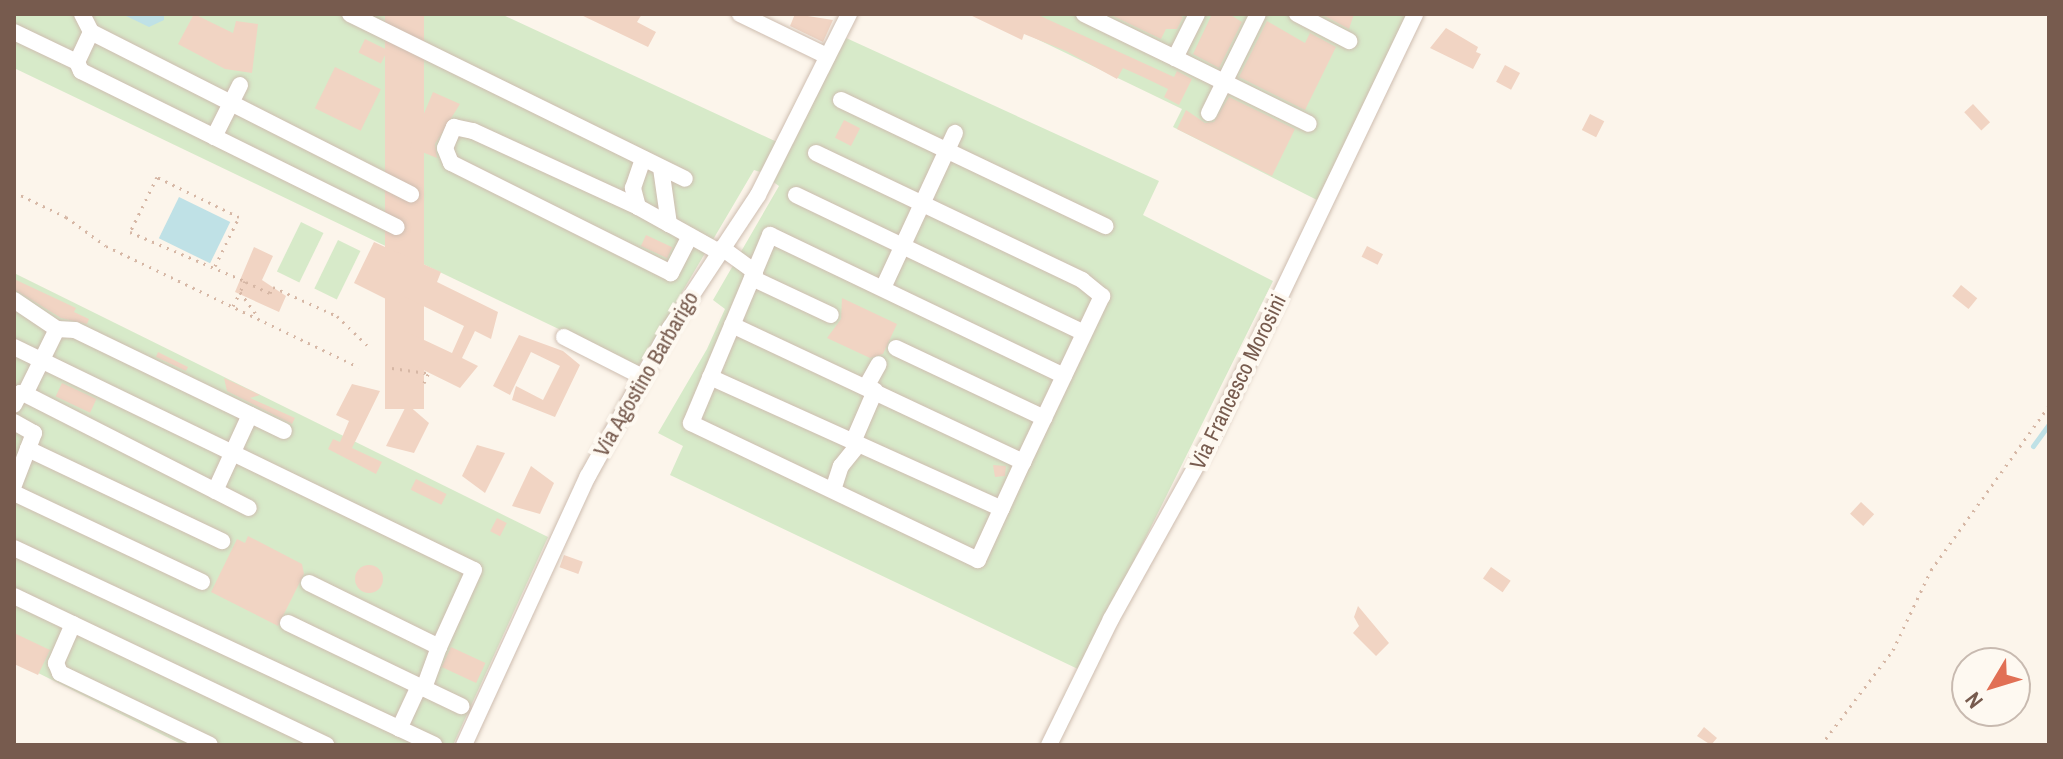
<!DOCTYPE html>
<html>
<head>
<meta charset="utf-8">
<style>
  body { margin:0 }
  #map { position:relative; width:2063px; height:759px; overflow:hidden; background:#fcf5eb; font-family:"Archivo Narrow",sans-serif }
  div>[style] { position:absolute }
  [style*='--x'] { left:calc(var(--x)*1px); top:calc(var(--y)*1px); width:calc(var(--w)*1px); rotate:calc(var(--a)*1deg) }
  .green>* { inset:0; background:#d7eac9; transform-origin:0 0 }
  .water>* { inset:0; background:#bfe1e6; transform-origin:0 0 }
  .stream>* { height:5px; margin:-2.5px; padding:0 2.5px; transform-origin:2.5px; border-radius:2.5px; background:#bfe1e6 }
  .building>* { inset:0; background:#f1d4c3; transform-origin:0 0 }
  .round { border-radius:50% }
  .path>* { height:3px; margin-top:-1.5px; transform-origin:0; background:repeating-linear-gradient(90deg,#d6b7a5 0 2px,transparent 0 8px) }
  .roads { filter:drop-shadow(0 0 2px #cebdb0) drop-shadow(0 0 2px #cebdb0) }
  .minor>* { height:16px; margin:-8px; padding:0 8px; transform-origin:8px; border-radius:8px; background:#fff }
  span { translate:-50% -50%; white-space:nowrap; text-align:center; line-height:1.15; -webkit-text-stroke:8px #fef9f1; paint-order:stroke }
  .street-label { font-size:22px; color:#775b4e }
  .frame { position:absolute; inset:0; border:16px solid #775b4e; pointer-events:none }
  .north { position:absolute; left:1951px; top:647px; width:80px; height:80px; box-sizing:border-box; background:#fef9f1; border:2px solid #c8bab0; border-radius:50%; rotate:232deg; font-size:22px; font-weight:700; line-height:32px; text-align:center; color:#775b4e }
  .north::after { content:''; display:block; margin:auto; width:28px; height:36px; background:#e17055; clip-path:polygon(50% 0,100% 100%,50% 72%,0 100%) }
</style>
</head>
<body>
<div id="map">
  <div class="green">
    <i style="clip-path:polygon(14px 14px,501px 14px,777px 142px,760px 172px,754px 170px,638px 367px,14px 68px)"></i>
    <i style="clip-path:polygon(985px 14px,1409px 14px,1317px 200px,1173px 127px,1182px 109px)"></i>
    <i style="clip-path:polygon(844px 37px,1159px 181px,1143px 215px,1273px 281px,1080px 670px,670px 475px,683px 446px,658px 433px,707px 349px,725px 309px,713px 300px,779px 186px,772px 181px)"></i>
    <i style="left:301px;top:222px;width:25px;height:55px;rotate:26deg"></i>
    <i style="left:338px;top:240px;width:25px;height:54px;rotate:26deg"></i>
    <i style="clip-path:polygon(14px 273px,548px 537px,453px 745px,183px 745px,14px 661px)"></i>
  </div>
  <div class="water">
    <i style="clip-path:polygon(122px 14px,164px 14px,164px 20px,149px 27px)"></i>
    <i style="left:179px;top:197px;width:57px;height:46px;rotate:26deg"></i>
  </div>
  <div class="stream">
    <i style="--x:2033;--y:446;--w:27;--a:-54"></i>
  </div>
  <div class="building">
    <i style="clip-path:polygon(194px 14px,233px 33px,236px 21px,258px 24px,252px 73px,225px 69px,178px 44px)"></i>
    <i style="left:385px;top:14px;width:39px;height:395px"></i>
    <i style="clip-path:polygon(579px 14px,642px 14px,637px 22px,656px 32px,648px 47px)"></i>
    <i style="clip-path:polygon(795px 14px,833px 20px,823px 42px,790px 26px)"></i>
    <i style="clip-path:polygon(968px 14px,1036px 14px,1174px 77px,1177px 71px,1192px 79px,1179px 105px,1164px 97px,1168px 89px,1143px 77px,1123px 68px,1117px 79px,1066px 51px,1024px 34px,1022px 40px)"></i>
    <i style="clip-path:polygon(1109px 14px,1176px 14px,1183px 17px,1177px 29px,1166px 29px,1161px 39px)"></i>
    <i style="clip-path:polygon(1212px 14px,1229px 14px,1242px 22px,1219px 68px,1193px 54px)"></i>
    <i style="clip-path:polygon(1321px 14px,1354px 14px,1349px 29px)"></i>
    <i style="clip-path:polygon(1267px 21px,1305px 43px,1310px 33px,1336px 47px,1305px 110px,1239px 77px)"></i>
    <i style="clip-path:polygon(1446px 28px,1478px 47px,1476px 52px,1481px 54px,1473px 69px,1430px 48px)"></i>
    <i style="left:365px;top:39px;width:25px;height:15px;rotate:26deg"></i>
    <i style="left:1505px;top:65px;width:17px;height:19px;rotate:28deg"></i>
    <i style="left:335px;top:67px;width:51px;height:46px;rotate:26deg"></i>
    <i style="clip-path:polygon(433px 92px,460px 104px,435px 144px,437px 158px,410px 147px)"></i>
    <i style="clip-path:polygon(1229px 97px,1295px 129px,1272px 176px,1177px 129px,1186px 110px,1205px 123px,1214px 122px)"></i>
    <i style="left:1973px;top:104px;width:25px;height:12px;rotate:47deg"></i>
    <i style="left:1590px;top:114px;width:16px;height:18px;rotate:27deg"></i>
    <i style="left:844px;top:120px;width:18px;height:20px;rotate:27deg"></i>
    <i style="left:646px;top:235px;width:29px;height:12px;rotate:25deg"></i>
    <i style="clip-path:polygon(374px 242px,441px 272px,437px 282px,498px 312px,491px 339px,475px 331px,462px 358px,478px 366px,460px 388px,399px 358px,405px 346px,399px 343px,405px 331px,452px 353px,464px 326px,403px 296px,398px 305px,354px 283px)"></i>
    <i style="left:1367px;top:246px;width:18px;height:12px;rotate:27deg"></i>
    <i style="clip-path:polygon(254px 247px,273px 256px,262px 280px,286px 296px,279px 312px,235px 292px)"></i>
    <i style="clip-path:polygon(14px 279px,76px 308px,74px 312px,89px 319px,87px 324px,61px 318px,14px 289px)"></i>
    <i style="left:1961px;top:285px;width:21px;height:14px;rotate:39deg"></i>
    <i style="clip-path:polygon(842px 298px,897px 324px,883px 354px,870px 358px,827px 338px,841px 319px)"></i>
    <i style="clip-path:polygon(519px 335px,563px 351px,580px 365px,555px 417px,512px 400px,516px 386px,543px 400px,560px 366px,531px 352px,510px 395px,493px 386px)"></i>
    <i style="clip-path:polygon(158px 352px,188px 367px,186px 371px,156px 357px)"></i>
    <i style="clip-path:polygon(224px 378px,260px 395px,250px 398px,295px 418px,292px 424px,227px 391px)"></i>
    <i style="left:62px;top:383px;width:38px;height:15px;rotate:25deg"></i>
    <i style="clip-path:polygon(352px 384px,380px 391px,352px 448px,382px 462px,376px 474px,328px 449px,333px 439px,340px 442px,349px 421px,336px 415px)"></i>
    <i style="clip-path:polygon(407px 404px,429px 423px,414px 453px,386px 446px)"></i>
    <i style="clip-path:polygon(477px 445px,505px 453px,485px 493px,462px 476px)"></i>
    <i style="clip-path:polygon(993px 465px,1006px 466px,1005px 476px,995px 477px)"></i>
    <i style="clip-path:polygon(531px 466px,554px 483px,540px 514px,512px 506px)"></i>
    <i style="left:416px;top:479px;width:34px;height:12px;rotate:26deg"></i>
    <i style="left:1861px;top:502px;width:18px;height:16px;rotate:43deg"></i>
    <i style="left:497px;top:518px;width:11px;height:15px;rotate:27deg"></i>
    <i style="clip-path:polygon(248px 536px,302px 564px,304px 574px,278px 626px,211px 592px,237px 539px,245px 543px)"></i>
    <i style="left:564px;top:555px;width:20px;height:13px;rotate:20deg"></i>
    <i class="round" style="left:355px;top:565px;width:28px;height:28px"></i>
    <i style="left:1491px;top:567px;width:24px;height:14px;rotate:35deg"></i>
    <i style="clip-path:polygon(1358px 606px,1389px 643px,1376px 656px,1353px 633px,1359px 626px,1354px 617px)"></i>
    <i style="clip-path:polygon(14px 633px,50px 650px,38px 675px,14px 664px)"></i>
    <i style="left:451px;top:647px;width:38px;height:22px;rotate:25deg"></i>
    <i style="clip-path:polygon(1704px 727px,1717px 738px,1711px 745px,1697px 736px)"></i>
  </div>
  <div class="path">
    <i style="--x:14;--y:192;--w:58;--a:25.7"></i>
    <i style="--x:66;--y:217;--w:49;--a:35.9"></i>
    <i style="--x:106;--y:246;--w:280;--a:25.6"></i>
    <i style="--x:215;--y:266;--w:55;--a:-63.9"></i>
    <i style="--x:239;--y:217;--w:91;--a:-154"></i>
    <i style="--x:157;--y:177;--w:61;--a:116.1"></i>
    <i style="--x:130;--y:232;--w:125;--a:23.1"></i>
    <i style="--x:245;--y:281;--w:12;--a:114"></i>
    <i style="--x:240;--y:292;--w:31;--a:54"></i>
    <i style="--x:246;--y:282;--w:26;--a:25"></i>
    <i style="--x:270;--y:293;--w:7;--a:-63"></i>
    <i style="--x:273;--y:287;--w:70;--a:24.4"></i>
    <i style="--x:337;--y:316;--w:47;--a:44.1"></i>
    <i style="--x:233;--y:306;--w:16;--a:-63"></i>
    <i style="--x:392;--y:368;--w:37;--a:8"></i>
    <i style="--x:424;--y:383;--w:10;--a:-66"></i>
    <i style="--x:1821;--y:745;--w:119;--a:-52.8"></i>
    <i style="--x:1893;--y:650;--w:89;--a:-64.6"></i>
    <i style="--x:1931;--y:570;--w:202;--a:-54.3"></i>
  </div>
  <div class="roads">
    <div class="minor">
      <i style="--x:82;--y:14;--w:20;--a:63"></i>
      <i style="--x:91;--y:32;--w:359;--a:26.9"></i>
      <i style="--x:350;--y:14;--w:373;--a:26.2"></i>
      <i style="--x:740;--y:14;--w:97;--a:25.8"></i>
      <i style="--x:1084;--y:14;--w:101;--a:25.8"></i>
      <i style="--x:1175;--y:58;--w:49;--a:-63.4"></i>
      <i style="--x:1297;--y:14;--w:59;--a:27.4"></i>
      <i style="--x:14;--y:32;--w:70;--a:25.5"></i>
      <i style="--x:77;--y:62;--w:10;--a:66"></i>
      <i style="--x:81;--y:71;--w:352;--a:26.3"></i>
      <i style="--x:1175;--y:58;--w:149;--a:26.2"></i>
      <i style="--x:77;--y:62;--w:33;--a:-65"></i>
      <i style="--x:841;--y:100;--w:293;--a:25.5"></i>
      <i style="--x:1209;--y:113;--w:110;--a:-63.7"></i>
      <i style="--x:214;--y:137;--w:58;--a:-63.4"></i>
      <i style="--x:816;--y:153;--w:295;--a:25.5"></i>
      <i style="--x:1082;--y:280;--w:26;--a:39"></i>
      <i style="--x:1102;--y:296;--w:184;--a:115.4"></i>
      <i style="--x:661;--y:168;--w:57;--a:81.9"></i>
      <i style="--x:796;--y:195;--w:319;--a:25.6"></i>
      <i style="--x:638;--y:207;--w:20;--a:-105"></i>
      <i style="--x:633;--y:188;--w:31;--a:-71"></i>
      <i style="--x:690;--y:236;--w:42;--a:117.2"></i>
      <i style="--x:671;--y:273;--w:246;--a:-153.4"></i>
      <i style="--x:451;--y:163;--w:16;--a:-112"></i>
      <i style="--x:445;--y:148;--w:23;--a:-67"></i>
      <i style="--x:454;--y:127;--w:19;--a:12"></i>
      <i style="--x:473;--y:131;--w:182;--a:24.7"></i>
      <i style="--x:638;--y:207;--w:35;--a:29"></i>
      <i style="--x:669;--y:224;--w:57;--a:29.2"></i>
      <i style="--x:722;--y:248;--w:41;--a:36"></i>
      <i style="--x:752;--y:278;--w:87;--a:25.1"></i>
      <i style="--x:883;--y:288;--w:171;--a:-65.1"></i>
      <i style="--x:14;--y:300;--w:52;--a:34"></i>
      <i style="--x:57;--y:329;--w:72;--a:116.2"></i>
      <i style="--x:25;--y:394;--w:5;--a:-169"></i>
      <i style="--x:20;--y:393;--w:13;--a:117"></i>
      <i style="--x:732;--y:325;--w:322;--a:25.2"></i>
      <i style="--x:1023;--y:462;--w:108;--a:114.7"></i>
      <i style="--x:978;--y:560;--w:318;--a:-154.5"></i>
      <i style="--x:691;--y:423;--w:204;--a:-67.2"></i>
      <i style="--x:770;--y:235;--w:326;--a:25.6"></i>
      <i style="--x:57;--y:329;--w:18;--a:3"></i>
      <i style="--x:75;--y:330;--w:232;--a:25.8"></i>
      <i style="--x:564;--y:337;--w:86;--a:26.9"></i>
      <i style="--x:14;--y:347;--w:511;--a:25.86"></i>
      <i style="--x:474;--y:570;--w:85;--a:114.4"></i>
      <i style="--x:896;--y:348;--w:164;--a:25.3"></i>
      <i style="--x:710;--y:377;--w:320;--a:24.3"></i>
      <i style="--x:866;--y:387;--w:26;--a:-61"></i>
      <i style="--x:25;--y:394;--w:251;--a:27"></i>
      <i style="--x:14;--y:422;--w:23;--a:29"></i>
      <i style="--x:34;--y:433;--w:17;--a:111"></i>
      <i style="--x:853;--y:442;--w:56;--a:-66.7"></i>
      <i style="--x:14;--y:485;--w:39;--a:-69"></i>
      <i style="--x:28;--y:449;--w:215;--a:25.4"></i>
      <i style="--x:833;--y:490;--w:25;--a:-72"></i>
      <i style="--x:841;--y:466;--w:27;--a:-51"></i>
      <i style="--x:215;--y:491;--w:84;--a:-65.3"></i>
      <i style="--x:14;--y:493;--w:208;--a:25.3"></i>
      <i style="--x:14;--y:548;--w:464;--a:25.1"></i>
      <i style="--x:309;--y:583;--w:145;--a:26.2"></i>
      <i style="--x:439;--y:647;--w:44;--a:110.1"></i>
      <i style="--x:14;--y:596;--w:346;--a:25.5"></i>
      <i style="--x:288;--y:623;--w:145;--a:25.7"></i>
      <i style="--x:419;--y:686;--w:47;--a:114.9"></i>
      <i style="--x:73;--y:624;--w:43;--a:113.6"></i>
      <i style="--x:56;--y:663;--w:11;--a:68"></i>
      <i style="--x:60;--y:673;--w:166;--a:25.6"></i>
      <i style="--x:419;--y:686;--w:47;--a:25.5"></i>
      <i style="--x:464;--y:745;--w:296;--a:-65.3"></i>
      <i style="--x:588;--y:476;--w:169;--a:-61"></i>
      <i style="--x:670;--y:328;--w:159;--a:-56.5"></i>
      <i style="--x:758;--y:195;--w:203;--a:-63.3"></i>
      <i style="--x:1049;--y:745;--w:140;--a:-63.8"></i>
      <i style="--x:1111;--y:619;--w:214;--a:-60.9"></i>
      <i style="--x:1215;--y:432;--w:463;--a:-64.4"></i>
    </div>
  </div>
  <div class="street-label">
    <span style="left:646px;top:374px;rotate:-60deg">Via Agostino Barbarigo</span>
    <span style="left:1238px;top:382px;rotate:-64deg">Via Francesco Morosini</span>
  </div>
  <div class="frame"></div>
  <div class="north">N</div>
</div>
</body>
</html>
